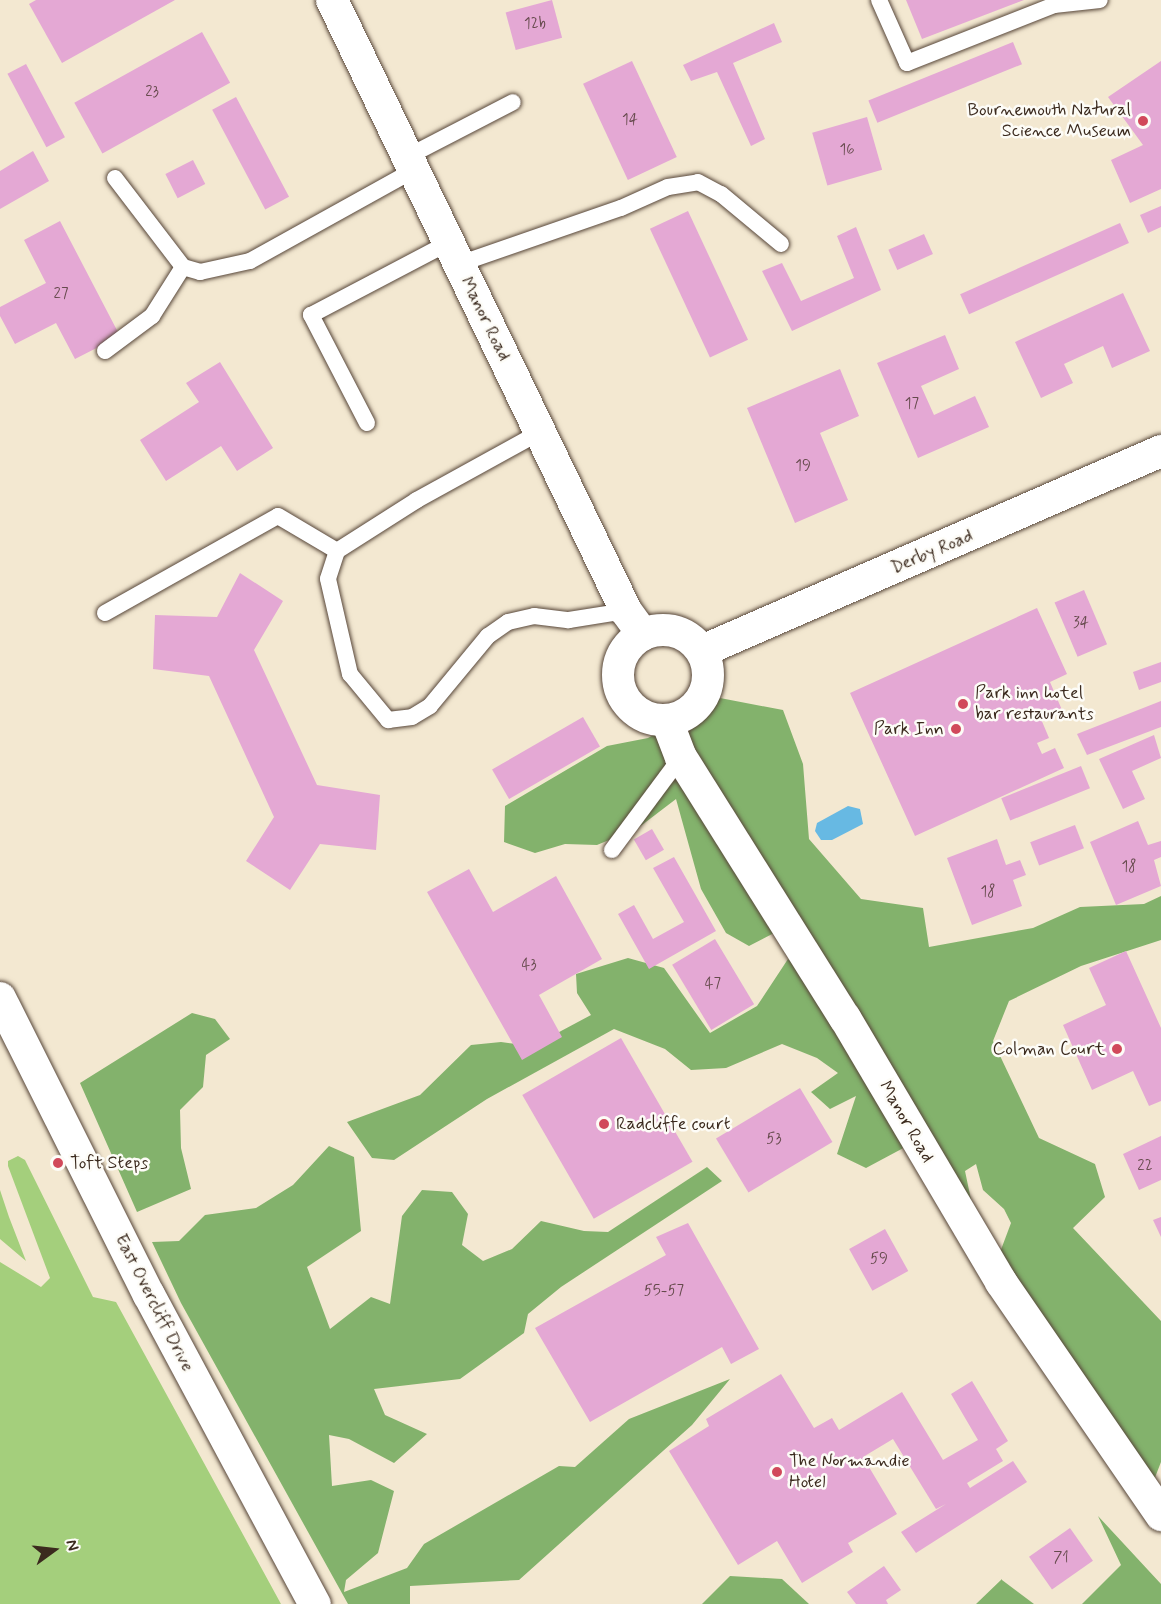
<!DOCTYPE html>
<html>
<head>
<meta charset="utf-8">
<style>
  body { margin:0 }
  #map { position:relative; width:1161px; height:1604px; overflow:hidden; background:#f3e8d1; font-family:Mynerve,sans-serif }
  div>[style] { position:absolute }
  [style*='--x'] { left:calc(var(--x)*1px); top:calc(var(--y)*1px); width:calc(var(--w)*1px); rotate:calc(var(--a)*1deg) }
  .green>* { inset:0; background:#a4cf7c }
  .forest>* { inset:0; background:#83b26c }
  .water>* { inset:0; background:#67b9e3 }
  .building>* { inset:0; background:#e4a8d4; transform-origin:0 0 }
  .roads { filter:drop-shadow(0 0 2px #574639) drop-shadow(0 0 2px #574639) }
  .service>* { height:16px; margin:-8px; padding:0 8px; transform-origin:8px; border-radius:8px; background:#fff }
  .minor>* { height:32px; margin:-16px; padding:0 16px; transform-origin:16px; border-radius:16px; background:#fff }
  .minor>.ring { margin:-16px; padding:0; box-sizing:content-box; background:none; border:32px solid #fff; border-radius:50% }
  .dots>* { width:16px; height:16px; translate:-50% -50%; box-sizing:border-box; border:3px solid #fdfcf7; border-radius:50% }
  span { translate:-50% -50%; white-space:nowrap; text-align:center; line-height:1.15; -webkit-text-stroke:5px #fdfcf7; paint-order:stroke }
  .number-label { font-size:15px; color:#654a4c }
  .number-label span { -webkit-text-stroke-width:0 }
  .poi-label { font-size:18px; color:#3b2a1e }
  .right { translate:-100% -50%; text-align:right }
  .left { translate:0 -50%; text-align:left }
  .street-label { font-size:18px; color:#3b2a1e }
  .north { position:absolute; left:24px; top:1520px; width:60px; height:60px; -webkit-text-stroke:4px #fdfcf7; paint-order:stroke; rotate:75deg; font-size:16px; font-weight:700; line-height:24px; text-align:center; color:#3b2a1e }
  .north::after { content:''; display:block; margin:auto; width:21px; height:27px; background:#3b2a1e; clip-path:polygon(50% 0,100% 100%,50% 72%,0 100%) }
</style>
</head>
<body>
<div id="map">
  <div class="green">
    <i style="clip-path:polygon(18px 1156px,25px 1160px,93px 1297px,116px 1302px,281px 1604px,0 1604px,0 1262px,41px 1287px,50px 1278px,8px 1166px,8px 1161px)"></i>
    <i style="clip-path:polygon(0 1190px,9px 1217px,26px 1261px,0 1239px)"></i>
  </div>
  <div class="forest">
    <i style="clip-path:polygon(720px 698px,783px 710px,803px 764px,809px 839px,861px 899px,923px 908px,929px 947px,1033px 928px,1080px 907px,1144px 904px,1161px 896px,1161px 940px,1081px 966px,1009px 1001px,993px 1041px,1039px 1138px,1095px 1164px,1105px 1197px,1073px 1228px,1161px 1321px,1161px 1462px,1154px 1480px,999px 1255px,1011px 1223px,1004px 1209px,983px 1190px,976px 1164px,965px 1171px,974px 1214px,682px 739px)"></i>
    <i style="clip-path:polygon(662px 730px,778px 931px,749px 946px,726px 933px,701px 889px,676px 799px,638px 828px,597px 845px,565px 844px,535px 853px,504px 842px,505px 806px,607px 746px,648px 738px)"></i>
    <i style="clip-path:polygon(628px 958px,664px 968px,710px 1033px,757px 1006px,788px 959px,810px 980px,909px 1145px,866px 1168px,837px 1154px,856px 1096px,830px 1109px,811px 1092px,838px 1073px,817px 1058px,782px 1044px,726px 1068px,691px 1070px,665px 1049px,614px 1029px,487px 1099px,394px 1160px,372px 1158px,347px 1122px,420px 1095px,471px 1045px,501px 1042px,533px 1046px,591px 1015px,577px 993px,576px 974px)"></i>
    <i style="clip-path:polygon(192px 1013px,215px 1019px,230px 1039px,206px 1055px,203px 1087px,180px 1110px,181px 1148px,191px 1189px,137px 1212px,80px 1083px)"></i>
    <i style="clip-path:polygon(329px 1146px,354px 1157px,361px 1231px,307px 1267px,330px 1329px,371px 1297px,390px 1304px,402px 1216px,422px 1190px,452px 1192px,468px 1214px,462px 1245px,483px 1261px,512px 1249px,541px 1221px,584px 1231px,608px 1232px,707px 1167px,722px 1181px,561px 1287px,528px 1314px,524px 1333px,460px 1379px,374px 1389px,385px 1415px,427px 1434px,394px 1463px,349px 1439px,329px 1435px,332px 1486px,371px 1480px,394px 1491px,378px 1553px,346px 1580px,344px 1592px,407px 1568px,424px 1544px,559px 1466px,575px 1467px,629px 1419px,730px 1379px,692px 1425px,519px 1580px,410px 1586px,410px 1604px,348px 1604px,181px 1303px,152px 1242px,179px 1241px,205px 1215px,256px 1208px,293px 1185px)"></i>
    <i style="clip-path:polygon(1098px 1516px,1161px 1584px,1161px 1604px,1082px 1604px,1121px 1565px)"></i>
    <i style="clip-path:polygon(730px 1576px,782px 1579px,809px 1604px,702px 1604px)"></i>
    <i style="clip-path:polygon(1002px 1579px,1002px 1580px,1034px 1604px,976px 1604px)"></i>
  </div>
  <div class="water">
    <i style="clip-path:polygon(848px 806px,860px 809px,863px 824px,832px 840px,821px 840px,815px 831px,817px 823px)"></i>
  </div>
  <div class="building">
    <i style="clip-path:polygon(36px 0,175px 0,62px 63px,29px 4px)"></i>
    <i style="left:552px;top:0;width:39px;height:48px;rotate:75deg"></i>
    <i style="clip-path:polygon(906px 0,1024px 0,922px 39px)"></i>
    <i style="clip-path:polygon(774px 23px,782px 42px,733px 63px,765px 139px,751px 146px,717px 72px,691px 81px,683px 65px)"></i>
    <i style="left:202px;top:32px;width:58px;height:146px;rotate:61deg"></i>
    <i style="left:1013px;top:42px;width:24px;height:156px;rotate:68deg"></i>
    <i style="left:632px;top:61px;width:106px;height:54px;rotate:65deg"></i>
    <i style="clip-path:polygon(1161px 61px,1161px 189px,1130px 203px,1111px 160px,1143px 145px,1108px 97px)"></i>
    <i style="left:26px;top:64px;width:83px;height:21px;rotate:62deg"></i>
    <i style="left:236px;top:97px;width:113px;height:27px;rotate:62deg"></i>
    <i style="left:867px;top:117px;width:55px;height:57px;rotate:74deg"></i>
    <i style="clip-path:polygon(33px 151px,49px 181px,0 209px,0 171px)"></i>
    <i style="left:193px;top:160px;width:27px;height:31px;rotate:63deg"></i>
    <i style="clip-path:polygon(1161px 206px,1161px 227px,1148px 233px,1140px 215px)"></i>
    <i style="left:688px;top:211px;width:142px;height:42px;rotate:65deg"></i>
    <i style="clip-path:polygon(60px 221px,120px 336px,75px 359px,56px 323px,15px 344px,0 316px,0 307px,46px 283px,24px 240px)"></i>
    <i style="left:1120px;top:223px;width:22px;height:175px;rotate:66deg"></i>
    <i style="clip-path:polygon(856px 227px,881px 290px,792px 331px,762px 271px,782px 263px,801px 301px,854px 278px,837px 236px)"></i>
    <i style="left:924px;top:234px;width:22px;height:39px;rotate:66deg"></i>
    <i style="clip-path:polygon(1123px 293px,1150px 351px,1112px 368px,1103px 346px,1064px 364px,1073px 383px,1041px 398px,1015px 342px)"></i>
    <i style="clip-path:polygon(945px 335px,959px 369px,921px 386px,934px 415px,975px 396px,989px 427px,918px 458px,877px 363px)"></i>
    <i style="clip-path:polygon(220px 362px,273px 448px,237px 471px,221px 446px,166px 481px,140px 440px,199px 402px,186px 383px)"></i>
    <i style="clip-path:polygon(840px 369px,859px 416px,820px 433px,848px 500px,795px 523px,747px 408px)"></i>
    <i style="clip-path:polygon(240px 573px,283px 601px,254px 650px,317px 785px,380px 795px,376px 850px,320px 844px,290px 890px,246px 861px,274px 817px,209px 676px,153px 669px,155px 615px,217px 617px)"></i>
    <i style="left:1084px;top:590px;width:59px;height:32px;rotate:67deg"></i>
    <i style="clip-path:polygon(1037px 608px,1067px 674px,1050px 682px,1062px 710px,1041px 719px,1049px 738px,1037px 743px,1042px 754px,1055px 748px,1064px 768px,915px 836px,850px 693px)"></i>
    <i style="clip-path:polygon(1161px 662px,1161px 682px,1139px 690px,1133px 672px)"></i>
    <i style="clip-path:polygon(1161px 701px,1161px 727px,1087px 755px,1077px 734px)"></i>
    <i style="left:583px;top:717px;width:34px;height:105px;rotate:60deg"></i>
    <i style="clip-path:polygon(1154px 735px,1161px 758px,1132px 771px,1145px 799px,1123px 809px,1099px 759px)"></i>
    <i style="left:1081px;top:766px;width:24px;height:86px;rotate:68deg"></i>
    <i style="clip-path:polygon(1138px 821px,1148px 845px,1161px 841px,1161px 857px,1154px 860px,1161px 886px,1116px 905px,1090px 842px)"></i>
    <i style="left:1075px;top:825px;width:25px;height:48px;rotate:69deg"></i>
    <i style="left:652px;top:829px;width:24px;height:21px;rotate:60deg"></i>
    <i style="clip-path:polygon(997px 839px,1006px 865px,1020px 860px,1026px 875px,1013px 880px,1022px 906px,972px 925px,947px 858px)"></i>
    <i style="clip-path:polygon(674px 857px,716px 931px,649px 969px,618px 914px,634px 905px,653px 939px,684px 922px,653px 868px)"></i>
    <i style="clip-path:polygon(469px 869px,493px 912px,556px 876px,602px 959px,539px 995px,562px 1037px,522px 1060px,427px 892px)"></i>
    <i style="left:715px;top:939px;width:76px;height:50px;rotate:59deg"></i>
    <i style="clip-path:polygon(1126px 951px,1161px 1028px,1161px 1101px,1149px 1106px,1133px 1071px,1092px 1090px,1063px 1025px,1106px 1005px,1089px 968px)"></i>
    <i style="left:621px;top:1038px;width:143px;height:114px;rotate:60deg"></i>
    <i style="left:800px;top:1088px;width:63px;height:98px;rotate:59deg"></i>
    <i style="clip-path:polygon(1161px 1136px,1161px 1180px,1139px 1190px,1123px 1154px)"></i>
    <i style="clip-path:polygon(1161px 1217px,1161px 1237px,1153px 1220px)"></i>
    <i style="clip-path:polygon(688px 1223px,759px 1349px,731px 1364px,722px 1347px,590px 1422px,535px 1328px,666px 1255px,656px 1237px)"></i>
    <i style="left:885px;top:1229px;width:48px;height:41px;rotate:61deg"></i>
    <i style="clip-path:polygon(781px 1374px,814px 1428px,832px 1418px,839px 1430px,902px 1392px,943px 1460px,978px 1440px,951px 1394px,972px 1381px,1008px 1441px,996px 1449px,1003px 1461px,967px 1483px,970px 1488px,1013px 1461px,1027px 1482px,916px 1553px,901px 1532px,946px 1504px,936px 1509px,893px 1439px,863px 1457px,897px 1514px,848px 1543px,853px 1552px,802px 1583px,777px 1541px,738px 1565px,669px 1451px,709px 1426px,706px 1419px)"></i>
    <i style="left:1070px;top:1528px;width:40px;height:50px;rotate:55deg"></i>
    <i style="clip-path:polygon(884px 1566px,901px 1590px,886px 1600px,888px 1604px,856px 1604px,847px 1592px)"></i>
  </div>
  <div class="roads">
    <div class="service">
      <i style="--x:879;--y:0;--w:69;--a:66"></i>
      <i style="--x:907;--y:63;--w:158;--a:-21.5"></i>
      <i style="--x:1054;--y:5;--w:46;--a:-6.2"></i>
      <i style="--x:407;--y:157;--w:119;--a:-27.4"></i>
      <i style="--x:115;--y:178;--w:112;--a:52.6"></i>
      <i style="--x:183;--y:267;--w:18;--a:16"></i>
      <i style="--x:200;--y:272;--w:51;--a:-12.4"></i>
      <i style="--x:250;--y:261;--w:188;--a:-29"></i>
      <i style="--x:459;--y:264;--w:171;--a:-19.1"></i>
      <i style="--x:621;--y:208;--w:51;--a:-24.1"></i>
      <i style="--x:668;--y:187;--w:30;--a:-9"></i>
      <i style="--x:698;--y:182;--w:26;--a:28"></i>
      <i style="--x:721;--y:194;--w:78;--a:39.8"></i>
      <i style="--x:105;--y:351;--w:59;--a:-36.7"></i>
      <i style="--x:152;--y:316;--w:58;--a:-57.7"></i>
      <i style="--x:367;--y:423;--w:122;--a:-117.4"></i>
      <i style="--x:311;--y:315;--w:155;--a:-27.7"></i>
      <i style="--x:540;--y:432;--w:141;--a:151.1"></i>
      <i style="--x:417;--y:500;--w:95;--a:147.5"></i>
      <i style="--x:337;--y:551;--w:29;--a:108"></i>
      <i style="--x:328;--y:579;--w:98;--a:77"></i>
      <i style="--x:350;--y:674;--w:60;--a:50.4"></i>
      <i style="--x:388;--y:720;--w:24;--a:-7"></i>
      <i style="--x:412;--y:717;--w:21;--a:-31"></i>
      <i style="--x:430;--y:706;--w:91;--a:-50.4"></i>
      <i style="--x:488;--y:636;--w:24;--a:-35"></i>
      <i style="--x:508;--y:622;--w:27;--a:-13"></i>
      <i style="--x:534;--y:616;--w:35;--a:7"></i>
      <i style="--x:569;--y:620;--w:58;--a:-9"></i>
      <i style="--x:105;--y:613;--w:198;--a:-29.3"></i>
      <i style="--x:278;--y:516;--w:69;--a:30.7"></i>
      <i style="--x:612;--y:850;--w:116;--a:-53.4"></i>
    </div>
    <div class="minor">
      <i style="--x:332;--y:0;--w:678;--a:64.3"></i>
      <i style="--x:626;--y:611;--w:29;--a:54"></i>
      <i class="ring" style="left:618px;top:630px;width:58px;height:58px"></i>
      <i style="--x:702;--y:651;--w:501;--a:-23.54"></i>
      <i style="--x:667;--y:721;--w:39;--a:69"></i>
      <i style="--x:681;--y:757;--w:308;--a:57.9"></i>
      <i style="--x:845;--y:1018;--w:307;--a:59.4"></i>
      <i style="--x:1001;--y:1282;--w:283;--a:55.5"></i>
      <i style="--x:0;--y:998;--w:332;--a:63.4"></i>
      <i style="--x:149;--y:1295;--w:351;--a:61.8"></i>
    </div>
  </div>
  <div class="dots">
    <i style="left:1143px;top:121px;background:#d1495b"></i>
    <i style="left:963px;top:704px;background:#d1495b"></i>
    <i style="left:956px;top:729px;background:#d1495b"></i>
    <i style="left:1117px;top:1049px;background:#d1495b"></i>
    <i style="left:604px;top:1124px;background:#d1495b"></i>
    <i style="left:58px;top:1163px;background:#d1495b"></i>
    <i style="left:777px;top:1472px;background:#d1495b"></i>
  </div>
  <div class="number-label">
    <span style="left:535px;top:25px">12b</span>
    <span style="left:152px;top:93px">23</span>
    <span style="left:630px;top:121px">14</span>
    <span style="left:847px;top:151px">16</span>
    <span style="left:61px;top:295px">27</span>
    <span style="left:912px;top:405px">17</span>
    <span style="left:803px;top:467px">19</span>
    <span style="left:1081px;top:624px">34</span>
    <span style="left:1129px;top:868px">18</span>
    <span style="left:988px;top:893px">18</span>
    <span style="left:529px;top:966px">43</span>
    <span style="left:713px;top:985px">47</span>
    <span style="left:774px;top:1140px">53</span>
    <span style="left:1145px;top:1167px">22</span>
    <span style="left:879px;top:1260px">59</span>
    <span style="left:664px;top:1292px">55-57</span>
    <span style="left:1061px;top:1559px">71</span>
  </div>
  <div class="poi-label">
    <span class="right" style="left:1131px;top:121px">Bournemouth Natural<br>Science Museum</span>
    <span class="left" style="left:975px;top:704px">Park inn hotel<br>bar restaurants</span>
    <span class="right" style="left:944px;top:729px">Park Inn</span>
    <span class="right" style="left:1105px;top:1049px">Colman Court</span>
    <span class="left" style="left:616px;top:1124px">Radcliffe court</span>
    <span class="left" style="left:70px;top:1163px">Toft Steps</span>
    <span class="left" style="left:789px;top:1472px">The Normandie<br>Hotel</span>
  </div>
  <div class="street-label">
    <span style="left:485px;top:319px;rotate:64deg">Manor Road</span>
    <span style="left:932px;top:552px;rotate:-23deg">Derby Road</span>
    <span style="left:906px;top:1122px;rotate:60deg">Manor Road</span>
    <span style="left:154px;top:1303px;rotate:63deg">East Overcliff Drive</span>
  </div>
  <div class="north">N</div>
</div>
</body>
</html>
